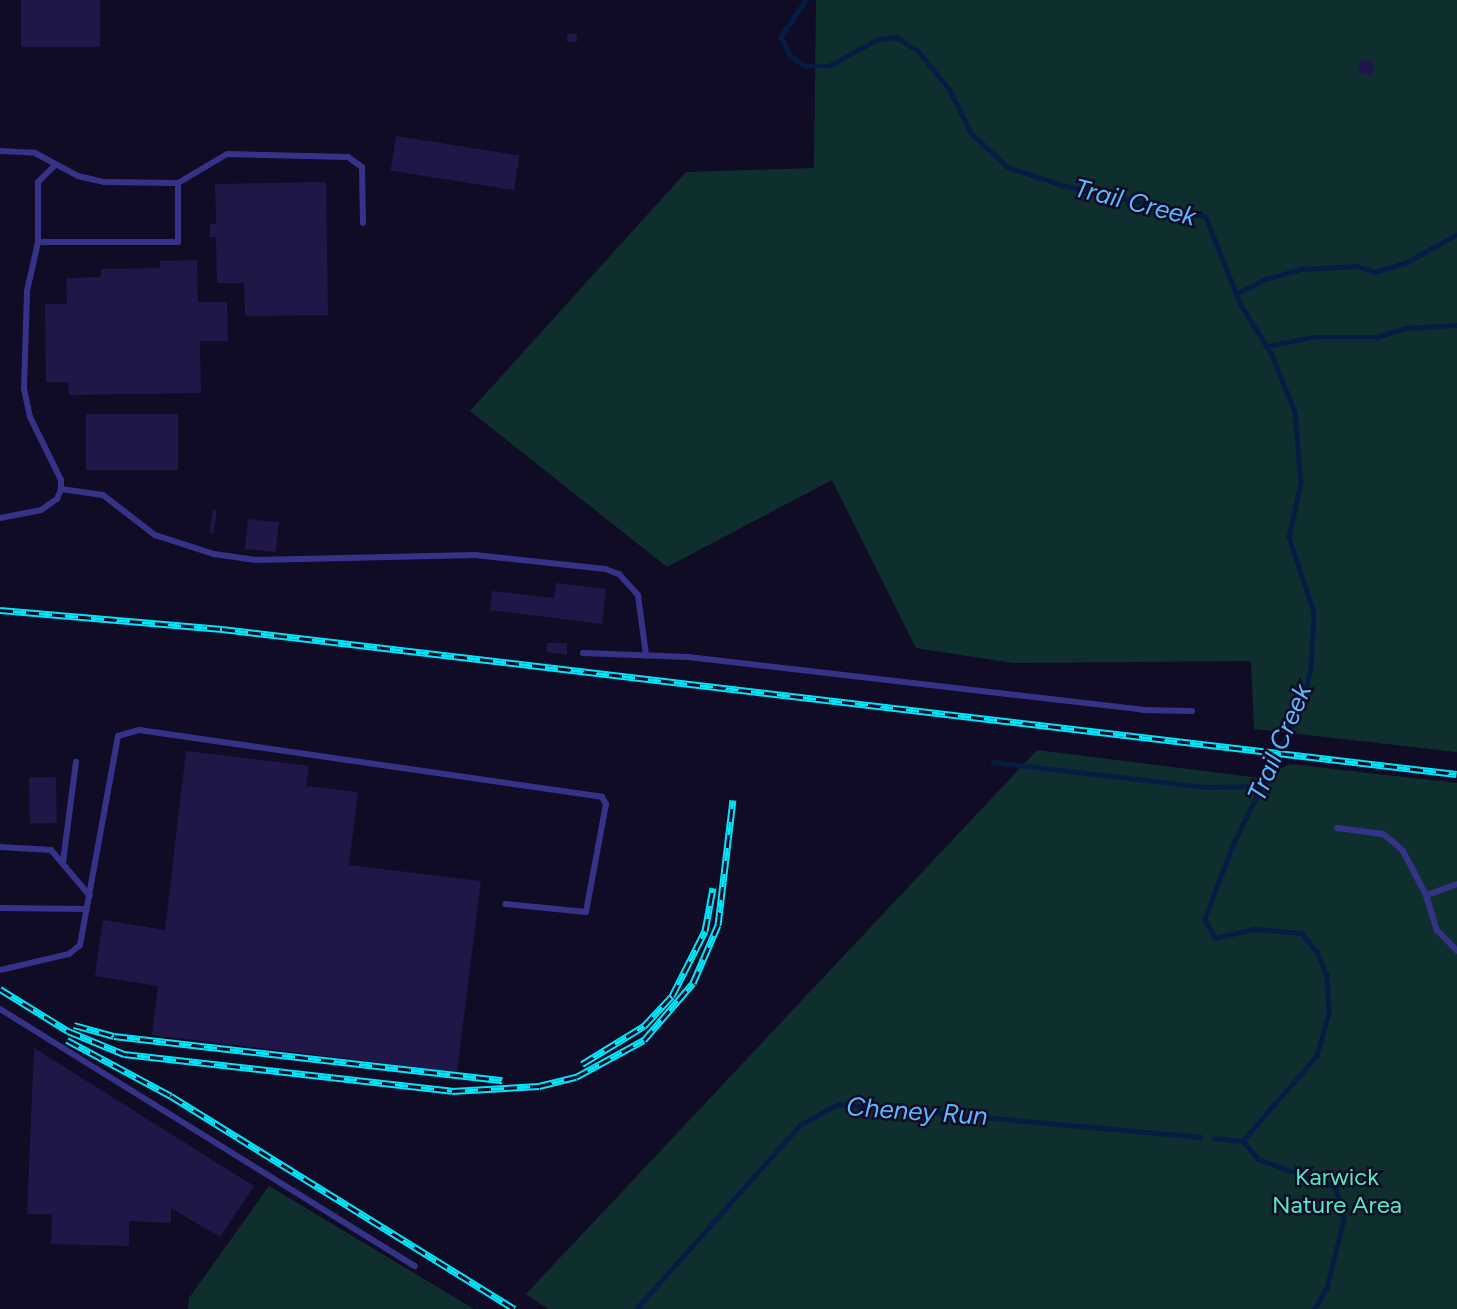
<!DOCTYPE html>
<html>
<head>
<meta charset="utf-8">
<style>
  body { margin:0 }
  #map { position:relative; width:1457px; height:1309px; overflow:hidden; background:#100c25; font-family:Figtree,sans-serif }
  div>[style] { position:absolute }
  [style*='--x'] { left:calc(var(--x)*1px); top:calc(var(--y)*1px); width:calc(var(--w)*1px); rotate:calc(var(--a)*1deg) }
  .green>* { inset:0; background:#0f2f2e }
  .stream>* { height:4.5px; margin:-2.25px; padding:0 2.25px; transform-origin:2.25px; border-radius:2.25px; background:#051d45 }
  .building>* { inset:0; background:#201748; transform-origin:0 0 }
  .lane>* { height:6px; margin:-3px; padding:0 3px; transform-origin:3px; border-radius:3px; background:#353388 }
  .rail>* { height:7px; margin-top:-3.5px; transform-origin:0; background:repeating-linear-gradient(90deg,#100c25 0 13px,#00e6fb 0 26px); box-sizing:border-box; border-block:2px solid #00e6fb }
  span { translate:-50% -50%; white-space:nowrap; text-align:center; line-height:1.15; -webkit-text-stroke:5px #100c25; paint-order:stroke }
  .park-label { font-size:24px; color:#51eac1 }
  .water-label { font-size:26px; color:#5eb7ff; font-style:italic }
</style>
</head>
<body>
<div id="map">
  <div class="green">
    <i style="clip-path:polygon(816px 0,1457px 0,1457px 752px,1254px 729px,1251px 661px,1013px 663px,916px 648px,832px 480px,667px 567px,470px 411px,686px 172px,814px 168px)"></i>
    <i style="clip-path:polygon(1037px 750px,1260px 778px,1290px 764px,1457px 783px,1457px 1309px,548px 1309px,526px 1294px)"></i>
    <i style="clip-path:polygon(269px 1186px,474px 1309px,188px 1309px,189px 1298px)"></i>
  </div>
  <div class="stream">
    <i style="--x:806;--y:0;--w:45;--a:124"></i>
    <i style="--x:781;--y:37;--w:20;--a:63"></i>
    <i style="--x:790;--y:55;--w:19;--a:36"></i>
    <i style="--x:805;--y:66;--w:24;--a:0"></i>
    <i style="--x:829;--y:66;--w:54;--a:-29"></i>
    <i style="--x:876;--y:40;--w:20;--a:-9"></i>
    <i style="--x:896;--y:37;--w:26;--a:32"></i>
    <i style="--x:918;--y:51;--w:50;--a:50.6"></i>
    <i style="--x:950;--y:90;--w:48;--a:64"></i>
    <i style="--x:971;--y:133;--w:50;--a:42.6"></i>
    <i style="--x:1008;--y:167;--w:57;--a:18.4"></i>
    <i style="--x:1062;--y:185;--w:148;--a:12.5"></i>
    <i style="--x:1206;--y:217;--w:92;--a:68.4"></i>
    <i style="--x:1240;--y:303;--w:61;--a:58.4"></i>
    <i style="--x:1272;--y:355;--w:61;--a:68"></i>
    <i style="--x:1295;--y:412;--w:71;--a:85.2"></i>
    <i style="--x:1301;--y:483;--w:55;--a:102.5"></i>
    <i style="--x:1289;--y:537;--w:79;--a:71.6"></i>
    <i style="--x:1314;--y:612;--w:57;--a:93"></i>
    <i style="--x:1311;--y:669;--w:38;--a:104"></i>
    <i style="--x:1302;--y:706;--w:155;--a:116.4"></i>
    <i style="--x:1233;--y:845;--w:79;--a:110.7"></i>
    <i style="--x:1205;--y:919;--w:21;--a:62"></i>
    <i style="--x:1215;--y:938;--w:40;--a:-13"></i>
    <i style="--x:1254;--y:929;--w:48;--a:4.8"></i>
    <i style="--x:1302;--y:933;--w:24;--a:52"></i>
    <i style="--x:1317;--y:952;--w:25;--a:67"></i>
    <i style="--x:1327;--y:975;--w:38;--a:87"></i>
    <i style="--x:1329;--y:1013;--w:45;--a:105.6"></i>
    <i style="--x:1317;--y:1056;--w:113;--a:131"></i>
    <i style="--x:1243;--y:1141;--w:23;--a:50"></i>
    <i style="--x:1258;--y:1159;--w:83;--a:19.7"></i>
    <i style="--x:1336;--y:1187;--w:33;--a:76"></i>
    <i style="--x:1344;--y:1219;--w:71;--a:103.8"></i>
    <i style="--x:1327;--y:1288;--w:24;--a:120"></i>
    <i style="--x:1236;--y:294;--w:34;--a:-27"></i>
    <i style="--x:1266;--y:279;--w:37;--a:-16"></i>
    <i style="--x:1302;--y:269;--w:55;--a:-3.1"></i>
    <i style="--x:1357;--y:266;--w:18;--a:19"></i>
    <i style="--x:1374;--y:272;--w:33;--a:-16"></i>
    <i style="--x:1406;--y:263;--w:59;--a:-29.6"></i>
    <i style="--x:1267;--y:346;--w:46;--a:-11.3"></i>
    <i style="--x:1312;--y:337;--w:64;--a:0"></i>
    <i style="--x:1376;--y:337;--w:30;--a:-17"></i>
    <i style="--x:1405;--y:328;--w:52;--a:-3.3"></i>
    <i style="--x:993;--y:762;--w:215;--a:6.7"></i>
    <i style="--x:1207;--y:787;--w:56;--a:-1"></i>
    <i style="--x:1214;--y:1138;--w:29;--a:6"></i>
    <i style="--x:636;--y:1309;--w:246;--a:-48.3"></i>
    <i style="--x:800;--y:1125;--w:43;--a:-28.9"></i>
    <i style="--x:838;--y:1104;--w:364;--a:5.2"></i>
  </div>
  <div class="building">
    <i style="left:21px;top:0;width:79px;height:47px"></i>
    <i style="left:567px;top:34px;width:10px;height:8px"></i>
    <i style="left:1359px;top:60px;width:15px;height:14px;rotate:4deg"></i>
    <i style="left:396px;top:136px;width:125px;height:35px;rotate:9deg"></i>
    <i style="clip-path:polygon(326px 182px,328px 315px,245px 316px,244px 283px,217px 283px,216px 237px,210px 237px,210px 224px,216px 224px,215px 184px)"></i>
    <i style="clip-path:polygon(197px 260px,198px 302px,227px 302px,228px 341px,200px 341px,201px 393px,69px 395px,68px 382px,46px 382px,45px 304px,67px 304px,66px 278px,101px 277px,101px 269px,160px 268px,160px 261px)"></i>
    <i style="left:178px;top:414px;width:56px;height:92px;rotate:90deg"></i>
    <i style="left:217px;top:510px;width:24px;height:4px;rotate:99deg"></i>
    <i style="left:248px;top:519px;width:31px;height:30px;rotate:6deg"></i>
    <i style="clip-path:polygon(556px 583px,606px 589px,602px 624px,490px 610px,492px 591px,554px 598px)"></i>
    <i style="clip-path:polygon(547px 643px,567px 643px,567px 655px,547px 652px)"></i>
    <i style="clip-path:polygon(186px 751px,309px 766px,306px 786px,358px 792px,349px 865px,481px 881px,457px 1072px,152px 1035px,158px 986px,95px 976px,103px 920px,165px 930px)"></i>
    <i style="left:56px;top:777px;width:46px;height:27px;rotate:89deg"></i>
    <i style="clip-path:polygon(34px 1048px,254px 1186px,220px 1237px,171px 1208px,171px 1223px,129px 1221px,129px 1246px,51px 1244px,52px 1214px,27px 1214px)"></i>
  </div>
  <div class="lane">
    <i style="--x:0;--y:151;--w:35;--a:3"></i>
    <i style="--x:35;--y:153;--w:49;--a:28.1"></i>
    <i style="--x:78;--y:176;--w:27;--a:13"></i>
    <i style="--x:104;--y:182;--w:74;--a:0.8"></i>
    <i style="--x:178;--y:183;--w:59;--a:90"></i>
    <i style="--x:178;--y:242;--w:140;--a:180"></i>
    <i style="--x:38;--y:242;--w:60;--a:-90"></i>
    <i style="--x:38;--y:182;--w:25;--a:-45"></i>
    <i style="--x:178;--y:183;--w:57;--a:-30.6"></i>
    <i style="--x:227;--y:154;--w:121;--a:1.4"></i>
    <i style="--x:348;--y:157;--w:17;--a:36"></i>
    <i style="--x:362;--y:167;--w:56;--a:89"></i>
    <i style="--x:61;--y:489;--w:42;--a:8.1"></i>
    <i style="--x:103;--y:495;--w:66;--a:37.6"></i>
    <i style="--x:155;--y:535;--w:62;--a:17.9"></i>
    <i style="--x:214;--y:554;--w:42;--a:8.1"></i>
    <i style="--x:256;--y:560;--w:219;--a:-1.3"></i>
    <i style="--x:475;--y:555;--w:131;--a:6.1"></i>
    <i style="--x:605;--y:569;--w:15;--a:20"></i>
    <i style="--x:619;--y:574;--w:28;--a:48"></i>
    <i style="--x:638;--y:595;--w:61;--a:82.4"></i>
    <i style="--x:0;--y:518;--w:42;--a:-11"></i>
    <i style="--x:41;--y:510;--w:19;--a:-35"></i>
    <i style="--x:57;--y:499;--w:11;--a:-68"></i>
    <i style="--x:61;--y:489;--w:9;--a:-90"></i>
    <i style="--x:61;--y:480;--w:70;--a:-116.2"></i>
    <i style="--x:30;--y:417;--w:30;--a:-102"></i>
    <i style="--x:24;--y:388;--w:97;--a:-88.2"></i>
    <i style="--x:27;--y:291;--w:50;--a:-77.3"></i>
    <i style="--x:583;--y:653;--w:105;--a:2.2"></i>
    <i style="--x:688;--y:657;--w:458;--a:6.6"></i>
    <i style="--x:1143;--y:710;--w:49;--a:1.2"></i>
    <i style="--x:1337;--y:828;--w:46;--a:7.4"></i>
    <i style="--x:1383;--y:834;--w:11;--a:38"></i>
    <i style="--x:1392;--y:841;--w:15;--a:42"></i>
    <i style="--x:1403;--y:851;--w:50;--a:62.4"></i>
    <i style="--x:0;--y:847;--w:51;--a:3.4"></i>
    <i style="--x:51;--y:850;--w:60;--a:49.7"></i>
    <i style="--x:63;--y:862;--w:101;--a:-82.6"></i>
    <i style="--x:1457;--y:884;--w:33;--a:160"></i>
    <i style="--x:1426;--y:895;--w:37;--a:73"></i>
    <i style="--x:1437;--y:930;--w:29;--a:46"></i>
    <i style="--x:0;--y:908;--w:87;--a:0.7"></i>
    <i style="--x:0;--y:970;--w:71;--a:-13.1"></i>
    <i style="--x:69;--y:954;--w:14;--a:-39"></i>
    <i style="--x:80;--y:945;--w:212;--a:-79.7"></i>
    <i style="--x:118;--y:736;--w:22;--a:-16"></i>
    <i style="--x:139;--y:730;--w:468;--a:8.2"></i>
    <i style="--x:602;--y:797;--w:8;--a:60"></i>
    <i style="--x:606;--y:804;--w:110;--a:100.5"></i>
    <i style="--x:586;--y:912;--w:81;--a:-174.4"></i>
    <i style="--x:0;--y:1009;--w:488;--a:31.8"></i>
  </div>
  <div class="rail">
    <i style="--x:0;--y:610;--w:223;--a:4.9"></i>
    <i style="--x:222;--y:629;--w:1243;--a:6.7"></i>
    <i style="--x:0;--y:989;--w:80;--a:31.7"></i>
    <i style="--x:68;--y:1031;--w:61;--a:22.3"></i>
    <i style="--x:124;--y:1054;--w:330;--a:6.4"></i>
    <i style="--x:452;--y:1091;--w:87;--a:-3.3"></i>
    <i style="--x:539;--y:1086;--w:38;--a:-14"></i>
    <i style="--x:576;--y:1077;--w:77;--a:-28.6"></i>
    <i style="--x:644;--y:1040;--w:75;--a:-49.3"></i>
    <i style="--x:693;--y:983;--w:63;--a:-66.7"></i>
    <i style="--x:718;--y:925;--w:126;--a:-83.2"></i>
    <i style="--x:74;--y:1025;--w:41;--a:15.4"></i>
    <i style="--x:114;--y:1036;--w:391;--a:6.5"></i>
    <i style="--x:67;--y:1040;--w:118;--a:28.3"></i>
    <i style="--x:171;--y:1096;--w:404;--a:31.8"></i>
    <i style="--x:582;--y:1064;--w:73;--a:-31.5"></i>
    <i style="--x:644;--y:1026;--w:41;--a:-47"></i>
    <i style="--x:672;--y:996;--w:73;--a:-63.1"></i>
    <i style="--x:705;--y:931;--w:44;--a:-79.5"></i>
  </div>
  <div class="park-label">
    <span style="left:1337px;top:1191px">Karwick<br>Nature Area</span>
  </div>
  <div class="water-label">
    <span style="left:1135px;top:203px;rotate:14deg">Trail Creek</span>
    <span style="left:1280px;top:743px;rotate:-67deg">Trail Creek</span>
    <span style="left:917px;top:1112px;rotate:4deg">Cheney Run</span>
  </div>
</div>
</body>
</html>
